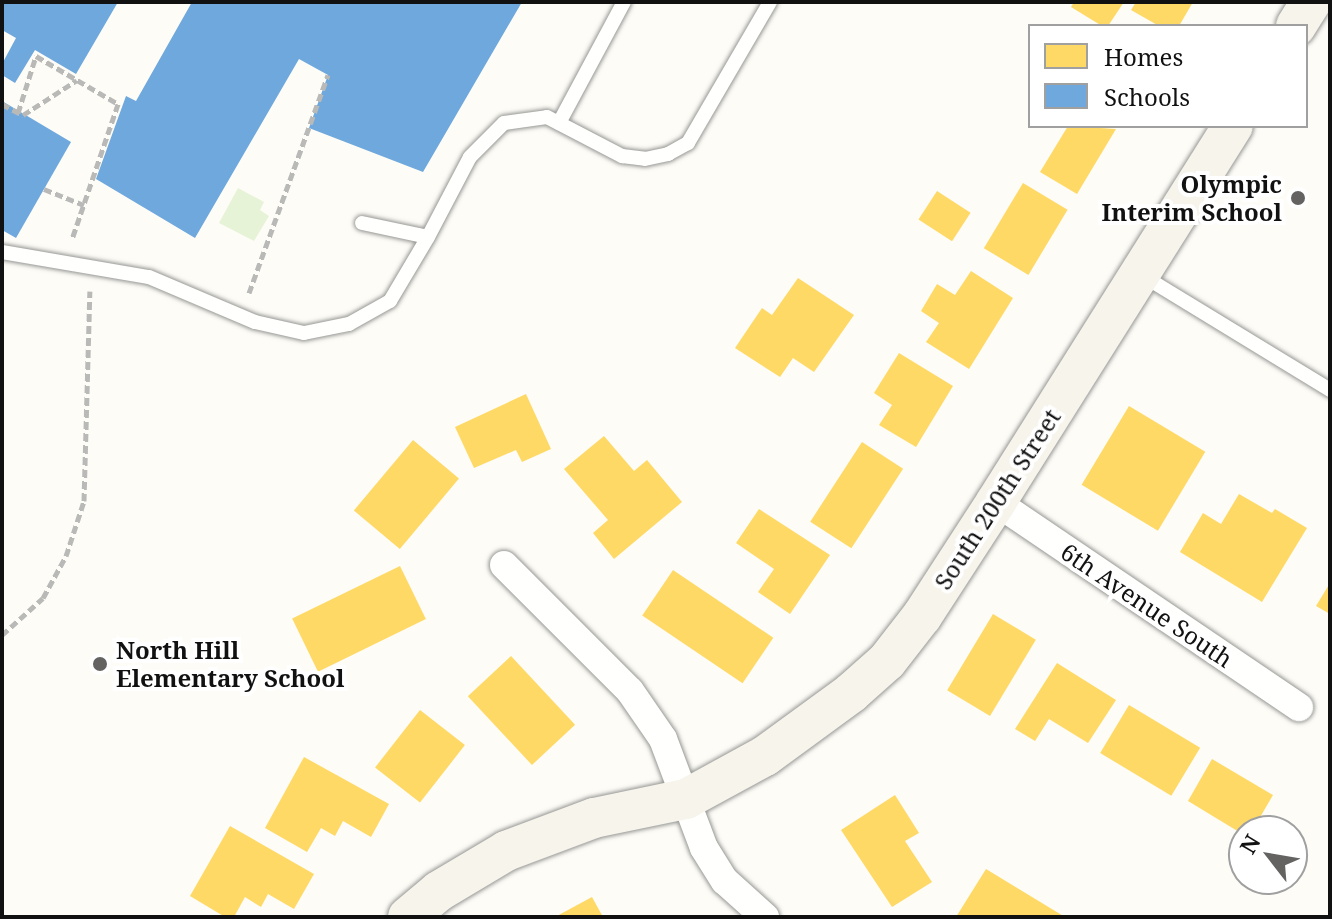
<!DOCTYPE html>
<html>
<head>
<meta charset="utf-8">
<style>
  body { margin:0 }
  #map { position:relative; width:1332px; height:919px; overflow:hidden; background:#fdfcf7; font-family:"Noto Serif",serif }
  div>[style] { position:absolute }
  [style*='--x'] { left:calc(var(--x)*1px); top:calc(var(--y)*1px); width:calc(var(--w)*1px); rotate:calc(var(--a)*1deg) }
  .green>* { inset:0; background:#e7f3d7 }
  .homes>* { inset:0; background:#ffd966; transform-origin:0 0 }
  .schools>* { inset:0; background:#6fa8dc }
  .path>* { height:5px; margin-top:-2.5px; transform-origin:0; background:repeating-linear-gradient(90deg,#b9b9b8 0 8px,transparent 0 12px) }
  .roads { filter:drop-shadow(0 0 2px #979795) drop-shadow(0 0 2px #979795) }
  .lane>* { height:14px; margin:-7px; padding:0 7px; transform-origin:7px; border-radius:7px; background:#fffffe }
  .street>* { height:28px; margin:-14px; padding:0 14px; transform-origin:14px; border-radius:14px; background:#fffffe }
  .secondary>* { height:40px; margin:-20px; padding:0 20px; transform-origin:20px; border-radius:20px; background:#f6f4eb }
  .dots>* { width:22px; height:22px; translate:-50% -50%; box-sizing:border-box; border:4px solid #fff; border-radius:50% }
  span { translate:-50% -50%; white-space:nowrap; text-align:center; line-height:1.15; -webkit-text-stroke:8px #fff; paint-order:stroke }
  .poi-label { font-size:24px; color:#111; font-weight:700 }
  .right { translate:-100% -50%; text-align:right }
  .left { translate:0 -50%; text-align:left }
  .street-label { font-size:24px; color:#111 }
  .frame { position:absolute; inset:0; border:4px solid #111; pointer-events:none }
  .legend { position:absolute; left:1028px; top:24px; width:280px; height:104px; box-sizing:border-box; background:#fff; border:2px solid #a0a0a0; margin:0; padding:10px 14px; list-style:none; font-size:24px; color:#111 }
  .legend li { display:flex; align-items:center; gap:16px; height:40px }
  .legend b { width:40px; border:2px solid #a0a0a0 }
  .north { position:absolute; left:1228px; top:815px; width:80px; height:80px; box-sizing:border-box; background:#fff; border:2px solid #a0a0a0; border-radius:50%; rotate:301deg; font-size:22px; font-weight:700; line-height:32px; text-align:center; color:#111 }
  .north::after { content:''; display:block; margin:auto; width:28px; height:36px; background:#646362; clip-path:polygon(50% 0,100% 100%,50% 72%,0 100%) }
</style>
</head>
<body>
<div id="map">
  <div class="green">
    <i style="clip-path:polygon(238px 188px,264px 202px,260px 210px,269px 216px,254px 241px,219px 223px)"></i>
  </div>
  <div class="homes">
    <i style="clip-path:polygon(1074px 2px,1124px 2px,1108px 26px,1102px 26px,1071px 7px)"></i>
    <i style="clip-path:polygon(1136px 2px,1193px 2px,1179px 26px,1159px 26px,1131px 10px)"></i>
    <i style="clip-path:polygon(1068px 126px,1116px 129px,1077px 194px,1040px 172px)"></i>
    <i style="left:1023px;top:183px;width:52px;height:76px;rotate:31deg"></i>
    <i style="left:937px;top:191px;width:40px;height:34px;rotate:33deg"></i>
    <i style="clip-path:polygon(971px 271px,1013px 298px,969px 369px,926px 342px,939px 323px,921px 311px,937px 284px,955px 295px)"></i>
    <i style="clip-path:polygon(798px 278px,854px 315px,814px 372px,793px 358px,780px 377px,735px 348px,762px 308px,772px 315px)"></i>
    <i style="clip-path:polygon(899px 353px,953px 386px,916px 447px,879px 425px,892px 405px,874px 393px)"></i>
    <i style="clip-path:polygon(526px 394px,551px 449px,522px 462px,516px 450px,474px 468px,455px 427px)"></i>
    <i style="left:1129px;top:406px;width:89px;height:92px;rotate:31deg"></i>
    <i style="clip-path:polygon(604px 436px,634px 471px,647px 460px,682px 502px,614px 559px,593px 533px,608px 520px,564px 469px)"></i>
    <i style="left:413px;top:440px;width:60px;height:92px;rotate:40deg"></i>
    <i style="left:862px;top:442px;width:49px;height:95px;rotate:33deg"></i>
    <i style="clip-path:polygon(1239px 494px,1272px 513px,1275px 509px,1307px 528px,1262px 602px,1180px 552px,1203px 513px,1221px 524px)"></i>
    <i style="clip-path:polygon(759px 509px,830px 555px,790px 614px,758px 592px,774px 569px,736px 543px)"></i>
    <i style="left:400px;top:566px;width:59px;height:120px;rotate:64deg"></i>
    <i style="left:673px;top:570px;width:121px;height:55px;rotate:34deg"></i>
    <i style="clip-path:polygon(1330px 583px,1330px 614px,1316px 606px)"></i>
    <i style="left:993px;top:614px;width:50px;height:89px;rotate:31deg"></i>
    <i style="left:511px;top:656px;width:94px;height:59px;rotate:47deg"></i>
    <i style="clip-path:polygon(1057px 663px,1116px 700px,1088px 743px,1049px 719px,1035px 741px,1015px 729px)"></i>
    <i style="left:1129px;top:705px;width:83px;height:56px;rotate:31deg"></i>
    <i style="left:420px;top:710px;width:57px;height:73px;rotate:38deg"></i>
    <i style="clip-path:polygon(304px 757px,389px 804px,371px 837px,343px 821px,335px 836px,321px 828px,307px 852px,265px 828px)"></i>
    <i style="clip-path:polygon(1212px 759px,1273px 795px,1252px 831px,1244px 831px,1244px 835px,1188px 801px)"></i>
    <i style="clip-path:polygon(895px 795px,919px 833px,905px 841px,932px 882px,892px 907px,841px 830px)"></i>
    <i style="clip-path:polygon(230px 826px,314px 874px,294px 909px,268px 894px,261px 907px,245px 897px,234px 917px,225px 917px,190px 896px)"></i>
    <i style="clip-path:polygon(986px 869px,1065px 917px,956px 917px)"></i>
    <i style="clip-path:polygon(592px 897px,603px 917px,555px 917px)"></i>
  </div>
  <div class="schools">
    <i style="clip-path:polygon(2px 2px,118px 2px,76px 74px,35px 50px,15px 83px,2px 75px,2px 64px,16px 38px,2px 30px)"></i>
    <i style="clip-path:polygon(192px 2px,522px 2px,423px 172px,309px 128px,328px 75px,299px 59px,195px 238px,96px 179px,126px 96px,136px 101px)"></i>
    <i style="clip-path:polygon(2px 101px,71px 142px,16px 238px,2px 230px)"></i>
  </div>
  <div class="path">
    <i style="--x:2;--y:104;--w:24;--a:28"></i>
    <i style="--x:23;--y:115;--w:64;--a:-32.9"></i>
    <i style="--x:18;--y:113;--w:60;--a:-72.5"></i>
    <i style="--x:36;--y:56;--w:95;--a:30.3"></i>
    <i style="--x:118;--y:104;--w:143;--a:108.8"></i>
    <i style="--x:44;--y:189;--w:43;--a:21.8"></i>
    <i style="--x:249;--y:293;--w:232;--a:-70.1"></i>
    <i style="--x:2;--y:635;--w:55;--a:-42.1"></i>
    <i style="--x:43;--y:598;--w:48;--a:-61.3"></i>
    <i style="--x:66;--y:556;--w:58;--a:-71.9"></i>
    <i style="--x:84;--y:501;--w:210;--a:-88.4"></i>
  </div>
  <div class="roads">
    <div class="lane">
      <i style="--x:559;--y:123;--w:137;--a:-61.8"></i>
      <i style="--x:362;--y:223;--w:67;--a:12"></i>
      <i style="--x:428;--y:237;--w:90;--a:-62.3"></i>
      <i style="--x:470;--y:157;--w:48;--a:-45"></i>
      <i style="--x:504;--y:123;--w:43;--a:-7.9"></i>
      <i style="--x:547;--y:117;--w:85;--a:27.5"></i>
      <i style="--x:622;--y:156;--w:23;--a:7"></i>
      <i style="--x:645;--y:159;--w:24;--a:-12"></i>
      <i style="--x:668;--y:154;--w:23;--a:-29"></i>
      <i style="--x:688;--y:143;--w:163;--a:-59.8"></i>
      <i style="--x:2;--y:252;--w:149;--a:9.7"></i>
      <i style="--x:149;--y:277;--w:115;--a:23"></i>
      <i style="--x:255;--y:322;--w:50;--a:12.7"></i>
      <i style="--x:304;--y:333;--w:46;--a:-11.3"></i>
      <i style="--x:349;--y:324;--w:47;--a:-29.3"></i>
      <i style="--x:390;--y:301;--w:74;--a:-59.3"></i>
      <i style="--x:1140;--y:274;--w:223;--a:31.4"></i>
    </div>
    <div class="street">
      <i style="--x:996;--y:502;--w:366;--a:34.1"></i>
      <i style="--x:504;--y:565;--w:178;--a:45"></i>
      <i style="--x:630;--y:691;--w:58;--a:55.5"></i>
      <i style="--x:663;--y:739;--w:116;--a:69.4"></i>
      <i style="--x:704;--y:848;--w:39;--a:58"></i>
      <i style="--x:725;--y:881;--w:54;--a:42"></i>
    </div>
    <div class="secondary">
      <i style="--x:1296;--y:26;--w:28;--a:-58"></i>
      <i style="--x:408;--y:917;--w:40;--a:-40"></i>
      <i style="--x:439;--y:891;--w:78;--a:-30.8"></i>
      <i style="--x:506;--y:851;--w:94;--a:-20.6"></i>
      <i style="--x:594;--y:818;--w:94;--a:-11.7"></i>
      <i style="--x:686;--y:799;--w:90;--a:-28.6"></i>
      <i style="--x:765;--y:756;--w:107;--a:-36.2"></i>
      <i style="--x:851;--y:693;--w:48;--a:-41.6"></i>
      <i style="--x:887;--y:661;--w:57;--a:-52.1"></i>
      <i style="--x:922;--y:616;--w:136;--a:-57"></i>
      <i style="--x:996;--y:502;--w:444;--a:-57.8"></i>
    </div>
  </div>
  <div class="dots">
    <i style="left:1298px;top:198px;background:#646362"></i>
    <i style="left:100px;top:664px;background:#646362"></i>
  </div>
  <div class="poi-label">
    <span class="right" style="left:1282px;top:198px">Olympic<br>Interim School</span>
    <span class="left" style="left:116px;top:664px">North Hill<br>Elementary School</span>
  </div>
  <div class="street-label">
    <span style="left:997px;top:499px;rotate:-57deg">South 200th Street</span>
    <span style="left:1147px;top:605px;rotate:34deg">6th Avenue South</span>
  </div>
  <div class="frame"></div>
  <ul class="legend">
  <li><b style="height:22px;background:#ffd966"></b>Homes</li>
  <li><b style="height:22px;background:#6fa8dc"></b>Schools</li>
  </ul>
  <div class="north">N</div>
</div>
</body>
</html>
